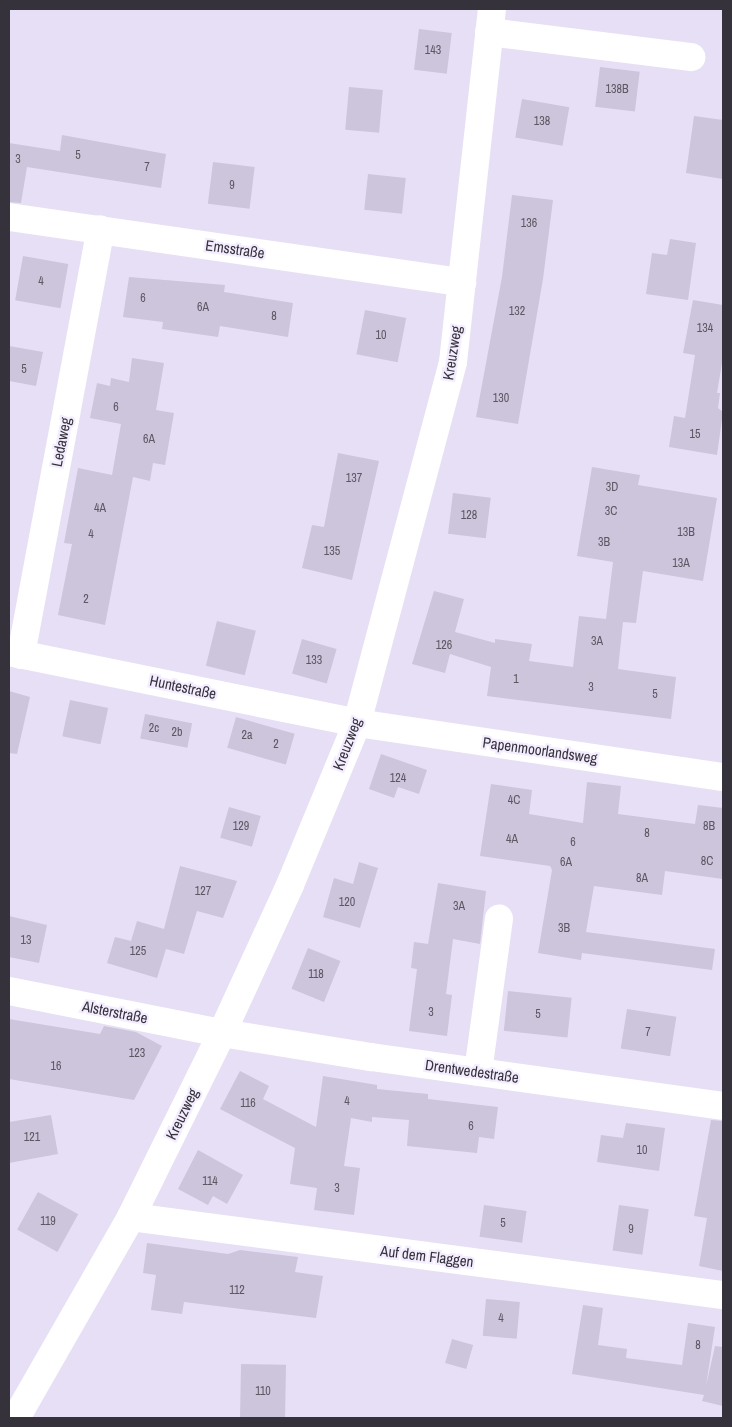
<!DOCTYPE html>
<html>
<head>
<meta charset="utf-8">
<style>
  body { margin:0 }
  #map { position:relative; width:732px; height:1427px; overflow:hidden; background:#e7dff5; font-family:"Archivo Narrow",sans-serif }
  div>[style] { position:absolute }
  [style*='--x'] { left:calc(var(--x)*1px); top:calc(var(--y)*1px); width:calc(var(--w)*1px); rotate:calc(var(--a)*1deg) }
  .building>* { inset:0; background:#cdc5db; transform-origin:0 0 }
  .minor>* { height:28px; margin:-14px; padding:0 14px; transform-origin:14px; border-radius:14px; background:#fff }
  span { translate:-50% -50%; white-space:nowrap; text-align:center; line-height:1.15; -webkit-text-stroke:4.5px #f4edff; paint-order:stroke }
  .number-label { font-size:12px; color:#5b5763 }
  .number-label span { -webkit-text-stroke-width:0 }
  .street-label { font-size:15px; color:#35323b }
  .frame { position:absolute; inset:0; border:10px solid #35323b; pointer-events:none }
</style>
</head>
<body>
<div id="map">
  <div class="building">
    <i style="left:419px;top:29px;width:33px;height:41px;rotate:7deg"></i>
    <i style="left:600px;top:67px;width:40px;height:40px;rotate:7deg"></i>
    <i style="left:349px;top:87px;width:34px;height:43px;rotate:5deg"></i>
    <i style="left:522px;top:99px;width:48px;height:39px;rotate:10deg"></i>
    <i style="clip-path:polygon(694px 116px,723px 120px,723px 179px,686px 173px)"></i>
    <i style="clip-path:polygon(62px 135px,166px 154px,161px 188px,27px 167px,21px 203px,9px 202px,9px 143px,60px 151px)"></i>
    <i style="left:213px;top:162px;width:42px;height:42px;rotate:7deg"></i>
    <i style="left:368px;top:174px;width:38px;height:36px;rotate:6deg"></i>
    <i style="clip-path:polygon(512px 195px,553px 200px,543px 279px,518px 424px,476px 417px,502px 277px)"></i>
    <i style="clip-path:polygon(670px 239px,696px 243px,688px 300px,646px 294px,652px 253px,667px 255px)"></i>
    <i style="left:23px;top:256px;width:46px;height:45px;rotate:10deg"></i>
    <i style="clip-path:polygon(129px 277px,225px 285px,224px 292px,293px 303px,288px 337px,220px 326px,218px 337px,162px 329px,163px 322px,123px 317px)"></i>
    <i style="clip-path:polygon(693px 300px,723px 305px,723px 357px,717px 393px,720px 393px,718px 408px,723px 412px,717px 455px,669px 447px,674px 416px,685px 418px,695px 355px,683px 353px)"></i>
    <i style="left:365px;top:310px;width:42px;height:45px;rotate:11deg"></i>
    <i style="clip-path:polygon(9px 346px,43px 352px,36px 386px,9px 381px)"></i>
    <i style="clip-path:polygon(132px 358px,164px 363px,156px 410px,174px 413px,165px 465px,153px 463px,150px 481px,133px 477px,105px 625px,58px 615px,72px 544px,64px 543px,78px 468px,112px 475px,121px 424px,90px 418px,97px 383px,110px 386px,111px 378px,129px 382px)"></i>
    <i style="clip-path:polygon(338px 453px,379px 461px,352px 580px,302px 568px,312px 525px,324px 527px)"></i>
    <i style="clip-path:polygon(592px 467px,640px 475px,638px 485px,717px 498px,703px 581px,643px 571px,636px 623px,623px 622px,618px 669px,676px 677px,671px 719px,487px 696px,491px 667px,450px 654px,445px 673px,412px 664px,434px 591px,464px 599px,455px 632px,495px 643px,495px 639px,532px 644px,529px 661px,573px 667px,579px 616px,606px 619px,613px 562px,577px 556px)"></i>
    <i style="left:453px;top:493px;width:38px;height:41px;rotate:7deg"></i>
    <i style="left:217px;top:621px;width:40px;height:46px;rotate:14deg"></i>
    <i style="left:302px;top:639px;width:36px;height:36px;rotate:16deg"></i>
    <i style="clip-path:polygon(9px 691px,30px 697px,17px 754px,9px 753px)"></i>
    <i style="left:70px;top:700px;width:39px;height:37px;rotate:12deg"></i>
    <i style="left:145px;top:714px;width:48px;height:25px;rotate:11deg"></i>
    <i style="left:236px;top:717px;width:61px;height:32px;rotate:16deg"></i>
    <i style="clip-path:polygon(381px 754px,427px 770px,419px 794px,398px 787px,394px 798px,369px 789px)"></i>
    <i style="clip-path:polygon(587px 782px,621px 786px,618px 814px,695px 824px,698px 805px,723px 808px,723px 879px,665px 871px,662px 895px,594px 886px,586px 932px,715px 949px,712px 970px,582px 953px,581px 960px,538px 953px,552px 870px,550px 866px,480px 856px,491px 784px,532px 790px,529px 814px,583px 823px)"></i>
    <i style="left:229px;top:807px;width:33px;height:32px;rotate:16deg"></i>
    <i style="clip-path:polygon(359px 862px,378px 868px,360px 928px,323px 917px,334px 878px,353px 884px)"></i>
    <i style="clip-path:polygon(180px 866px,237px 881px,223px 918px,197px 911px,184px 954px,166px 949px,157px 978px,107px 963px,115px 937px,131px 941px,137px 921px,164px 929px)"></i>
    <i style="clip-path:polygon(438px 883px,486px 891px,480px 944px,453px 939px,446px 994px,452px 995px,447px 1036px,409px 1031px,417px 969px,411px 968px,414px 942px,428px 944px)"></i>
    <i style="clip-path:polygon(9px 916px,47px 925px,39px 963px,9px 957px)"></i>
    <i style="left:308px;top:948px;width:35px;height:44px;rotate:22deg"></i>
    <i style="left:508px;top:991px;width:64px;height:40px;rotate:6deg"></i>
    <i style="left:627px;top:1009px;width:50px;height:40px;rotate:9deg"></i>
    <i style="clip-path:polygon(9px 1019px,100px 1034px,104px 1026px,136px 1032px,162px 1046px,134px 1100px,9px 1079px)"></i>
    <i style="clip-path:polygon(240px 1071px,269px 1086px,263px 1099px,316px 1127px,323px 1076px,377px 1085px,377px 1089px,428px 1094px,428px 1099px,498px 1107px,494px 1139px,479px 1137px,477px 1153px,407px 1146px,409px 1120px,372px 1117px,372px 1122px,351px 1118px,344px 1166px,360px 1168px,354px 1215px,314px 1210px,317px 1188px,290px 1184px,295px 1148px,220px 1109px)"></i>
    <i style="clip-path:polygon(51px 1115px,58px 1154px,9px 1163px,9px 1122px)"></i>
    <i style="clip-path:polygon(711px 1120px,723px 1121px,723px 1271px,699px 1266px,707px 1218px,694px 1216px)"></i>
    <i style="clip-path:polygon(626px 1123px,665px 1128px,659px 1171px,597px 1162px,601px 1135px,623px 1138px)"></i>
    <i style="clip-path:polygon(198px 1150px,243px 1175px,227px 1204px,213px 1196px,208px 1205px,178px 1189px)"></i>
    <i style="left:38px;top:1192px;width:46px;height:43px;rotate:29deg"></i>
    <i style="left:484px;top:1205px;width:43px;height:32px;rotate:8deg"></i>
    <i style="left:619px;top:1205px;width:30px;height:46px;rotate:8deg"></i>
    <i style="clip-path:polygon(147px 1243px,228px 1254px,240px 1250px,298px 1257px,295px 1272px,323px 1276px,316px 1318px,184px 1302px,182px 1314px,151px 1310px,156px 1275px,143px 1273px)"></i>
    <i style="left:486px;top:1299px;width:34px;height:37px;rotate:5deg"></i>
    <i style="clip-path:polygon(583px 1305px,603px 1308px,598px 1345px,627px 1349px,626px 1358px,682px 1365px,688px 1323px,715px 1327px,706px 1386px,715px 1346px,723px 1347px,723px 1406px,702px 1401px,704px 1395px,572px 1374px)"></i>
    <i style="left:452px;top:1339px;width:22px;height:25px;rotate:16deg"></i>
    <i style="left:241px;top:1364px;width:45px;height:54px;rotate:1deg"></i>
  </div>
  <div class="minor">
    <i style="--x:489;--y:32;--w:204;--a:7.1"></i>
    <i style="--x:9;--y:217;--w:458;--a:8.2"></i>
    <i style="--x:9;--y:652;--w:355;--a:11.5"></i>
    <i style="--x:357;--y:723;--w:370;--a:8.4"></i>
    <i style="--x:21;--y:655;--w:433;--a:-79.4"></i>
    <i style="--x:9;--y:991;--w:217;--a:11.2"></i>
    <i style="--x:222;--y:1033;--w:151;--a:9.2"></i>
    <i style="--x:371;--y:1057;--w:355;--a:7.9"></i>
    <i style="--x:478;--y:1072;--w:155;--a:-82.2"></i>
    <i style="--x:131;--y:1217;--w:597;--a:7.51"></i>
    <i style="--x:16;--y:1418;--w:232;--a:-60.2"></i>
    <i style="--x:131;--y:1217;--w:205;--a:-63.7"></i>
    <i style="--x:222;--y:1033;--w:163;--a:-65.3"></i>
    <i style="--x:290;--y:885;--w:175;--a:-67.5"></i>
    <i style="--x:357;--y:723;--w:374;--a:-75.1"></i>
    <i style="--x:453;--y:362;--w:355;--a:-83.7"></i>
  </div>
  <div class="number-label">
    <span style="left:433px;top:51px">143</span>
    <span style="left:617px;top:90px">138B</span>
    <span style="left:542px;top:122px">138</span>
    <span style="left:78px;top:156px">5</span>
    <span style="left:18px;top:160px">3</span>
    <span style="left:147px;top:168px">7</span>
    <span style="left:232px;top:186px">9</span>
    <span style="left:529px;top:224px">136</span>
    <span style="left:41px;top:282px">4</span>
    <span style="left:143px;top:299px">6</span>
    <span style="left:203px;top:308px">6A</span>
    <span style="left:517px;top:312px">132</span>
    <span style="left:274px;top:317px">8</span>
    <span style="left:705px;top:329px">134</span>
    <span style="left:381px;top:336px">10</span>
    <span style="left:24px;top:370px">5</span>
    <span style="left:501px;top:399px">130</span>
    <span style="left:116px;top:408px">6</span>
    <span style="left:695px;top:435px">15</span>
    <span style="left:149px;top:440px">6A</span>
    <span style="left:354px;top:479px">137</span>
    <span style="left:612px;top:488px">3D</span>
    <span style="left:100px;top:509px">4A</span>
    <span style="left:611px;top:512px">3C</span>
    <span style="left:469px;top:516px">128</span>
    <span style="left:686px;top:533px">13B</span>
    <span style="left:91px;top:535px">4</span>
    <span style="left:604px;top:543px">3B</span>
    <span style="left:332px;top:552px">135</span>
    <span style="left:681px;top:564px">13A</span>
    <span style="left:86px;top:600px">2</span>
    <span style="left:597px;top:642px">3A</span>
    <span style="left:444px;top:646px">126</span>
    <span style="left:314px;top:661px">133</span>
    <span style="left:516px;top:680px">1</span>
    <span style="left:591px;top:688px">3</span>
    <span style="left:655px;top:695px">5</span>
    <span style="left:154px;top:729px">2c</span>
    <span style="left:177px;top:733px">2b</span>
    <span style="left:247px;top:736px">2a</span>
    <span style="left:276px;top:745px">2</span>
    <span style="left:398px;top:779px">124</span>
    <span style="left:514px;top:801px">4C</span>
    <span style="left:241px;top:827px">129</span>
    <span style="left:709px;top:827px">8B</span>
    <span style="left:647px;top:834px">8</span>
    <span style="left:512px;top:840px">4A</span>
    <span style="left:573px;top:843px">6</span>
    <span style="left:707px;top:862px">8C</span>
    <span style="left:566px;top:863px">6A</span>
    <span style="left:642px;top:879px">8A</span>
    <span style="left:203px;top:892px">127</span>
    <span style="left:347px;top:903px">120</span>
    <span style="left:459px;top:907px">3A</span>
    <span style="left:564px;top:929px">3B</span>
    <span style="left:26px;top:941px">13</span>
    <span style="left:138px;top:952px">125</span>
    <span style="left:316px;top:975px">118</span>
    <span style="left:431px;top:1013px">3</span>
    <span style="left:538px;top:1015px">5</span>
    <span style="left:648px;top:1033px">7</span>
    <span style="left:137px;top:1054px">123</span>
    <span style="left:56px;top:1067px">16</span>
    <span style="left:347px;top:1102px">4</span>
    <span style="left:248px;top:1104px">116</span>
    <span style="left:471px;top:1127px">6</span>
    <span style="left:32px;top:1138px">121</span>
    <span style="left:642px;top:1151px">10</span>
    <span style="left:210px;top:1182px">114</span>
    <span style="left:337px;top:1189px">3</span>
    <span style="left:48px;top:1222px">119</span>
    <span style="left:503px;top:1224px">5</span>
    <span style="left:631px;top:1230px">9</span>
    <span style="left:237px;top:1291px">112</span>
    <span style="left:501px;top:1319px">4</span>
    <span style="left:698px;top:1346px">8</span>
    <span style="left:263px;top:1392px">110</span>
  </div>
  <div class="street-label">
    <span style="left:235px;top:249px;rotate:8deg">Emsstraße</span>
    <span style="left:452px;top:353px;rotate:-81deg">Kreuzweg</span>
    <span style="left:61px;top:442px;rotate:-79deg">Ledaweg</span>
    <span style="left:183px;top:687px;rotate:12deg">Huntestraße</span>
    <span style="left:347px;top:744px;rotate:-69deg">Kreuzweg</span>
    <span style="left:540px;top:750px;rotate:8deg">Papenmoorlandsweg</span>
    <span style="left:115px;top:1012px;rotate:11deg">Alsterstraße</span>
    <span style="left:472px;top:1071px;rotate:8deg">Drentwedestraße</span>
    <span style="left:182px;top:1114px;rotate:-64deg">Kreuzweg</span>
    <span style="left:427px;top:1256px;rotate:7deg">Auf dem Flaggen</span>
  </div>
  <div class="frame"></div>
</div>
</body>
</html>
